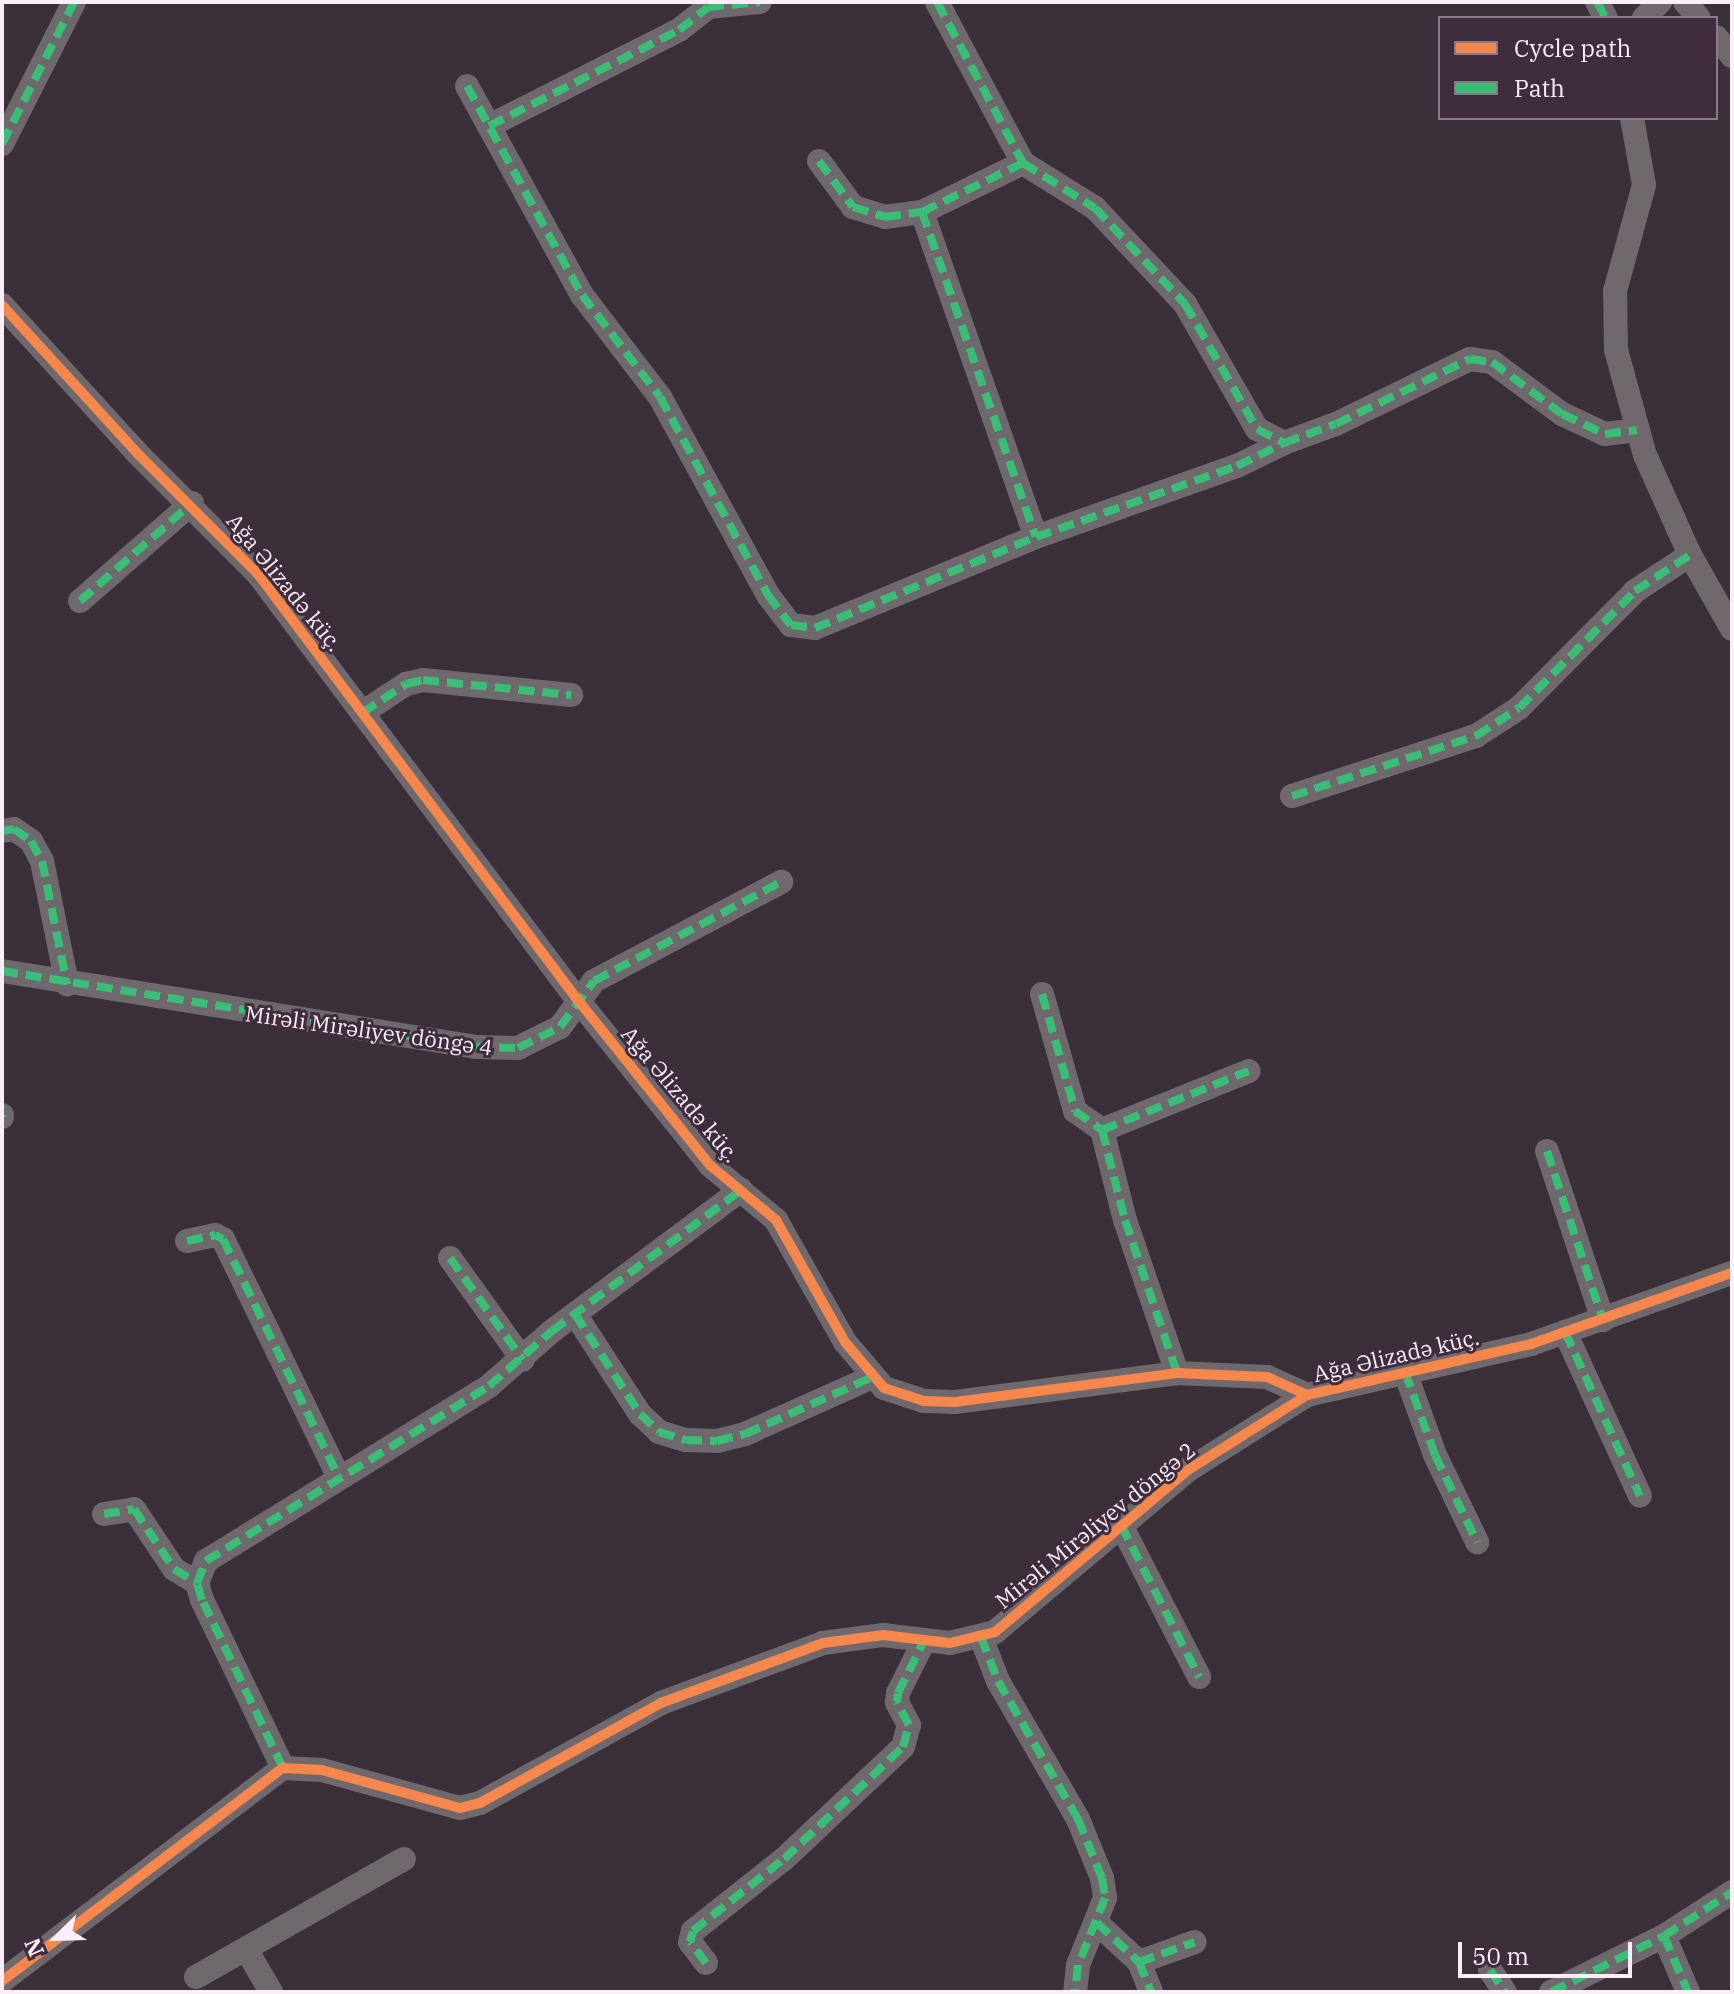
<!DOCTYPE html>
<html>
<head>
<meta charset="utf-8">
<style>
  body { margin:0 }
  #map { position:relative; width:1734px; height:1994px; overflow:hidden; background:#3b303a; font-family:"IBM Plex Serif",serif }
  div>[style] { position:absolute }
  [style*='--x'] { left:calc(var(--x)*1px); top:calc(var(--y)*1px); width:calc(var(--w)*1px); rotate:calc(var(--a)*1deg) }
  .minor>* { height:24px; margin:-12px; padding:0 12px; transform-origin:12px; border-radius:12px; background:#6f696e }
  .quiet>* { height:8px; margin-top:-4px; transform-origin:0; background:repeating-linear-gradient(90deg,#3abd76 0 16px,transparent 0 24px) }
  .cycleway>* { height:10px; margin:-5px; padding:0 5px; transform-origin:5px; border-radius:5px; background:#f5874c }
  span { translate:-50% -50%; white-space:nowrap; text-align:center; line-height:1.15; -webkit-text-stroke:6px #3f2c3d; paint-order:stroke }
  .street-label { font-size:22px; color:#fbeef9 }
  .frame { position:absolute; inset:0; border:4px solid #fbeef9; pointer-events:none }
  .legend { position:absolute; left:1438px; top:16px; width:280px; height:104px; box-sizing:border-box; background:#3f2c3d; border:2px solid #8a7a88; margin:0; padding:10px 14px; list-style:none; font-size:24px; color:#fbeef9 }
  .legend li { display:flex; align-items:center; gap:16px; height:40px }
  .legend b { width:40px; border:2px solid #8a7a88 }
  .north { position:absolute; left:16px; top:1898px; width:80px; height:80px; -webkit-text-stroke:6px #3f2c3d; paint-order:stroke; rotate:247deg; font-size:22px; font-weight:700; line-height:32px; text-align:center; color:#fbeef9 }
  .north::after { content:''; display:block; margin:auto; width:28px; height:36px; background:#fbeef9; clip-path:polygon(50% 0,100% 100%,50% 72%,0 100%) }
  .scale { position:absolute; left:1458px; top:1942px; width:174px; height:36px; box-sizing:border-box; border:4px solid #fbeef9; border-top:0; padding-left:10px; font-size:24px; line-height:28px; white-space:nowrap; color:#fbeef9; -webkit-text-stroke:6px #3f2c3d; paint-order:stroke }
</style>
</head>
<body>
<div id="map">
  <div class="minor">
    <i style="--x:937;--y:2;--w:183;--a:61.9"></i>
    <i style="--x:1023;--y:163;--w:85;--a:32"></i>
    <i style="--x:1095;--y:208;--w:132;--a:46.8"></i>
    <i style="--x:1185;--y:304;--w:144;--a:60.1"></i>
    <i style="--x:1257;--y:429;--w:30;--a:27"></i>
    <i style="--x:1284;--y:443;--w:55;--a:-20.1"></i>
    <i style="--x:1336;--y:424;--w:149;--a:-25.9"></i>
    <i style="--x:1470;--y:359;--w:22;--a:8"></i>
    <i style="--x:1492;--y:362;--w:87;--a:36.6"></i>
    <i style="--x:1562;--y:414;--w:47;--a:24.9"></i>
    <i style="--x:1605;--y:434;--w:32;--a:-7"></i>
    <i style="--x:1597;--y:2;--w:18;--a:61"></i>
    <i style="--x:1685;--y:2;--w:21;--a:49"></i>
    <i style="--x:1644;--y:18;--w:23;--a:-45"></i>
    <i style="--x:1716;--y:37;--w:25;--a:50"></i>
    <i style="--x:467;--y:86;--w:239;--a:61.2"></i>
    <i style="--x:582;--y:295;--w:128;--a:52.6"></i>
    <i style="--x:660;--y:397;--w:226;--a:61.4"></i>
    <i style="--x:768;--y:595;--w:38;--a:53"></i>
    <i style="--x:791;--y:625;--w:24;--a:7"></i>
    <i style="--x:815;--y:628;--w:239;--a:-22.4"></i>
    <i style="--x:1036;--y:537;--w:213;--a:-19.5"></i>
    <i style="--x:1237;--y:466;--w:52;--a:-26.1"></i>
    <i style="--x:1632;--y:118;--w:68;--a:79.8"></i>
    <i style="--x:1644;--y:185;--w:110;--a:105.3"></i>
    <i style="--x:1615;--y:291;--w:59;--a:89"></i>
    <i style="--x:1616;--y:350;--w:109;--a:74.6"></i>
    <i style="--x:1645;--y:455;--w:110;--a:65.8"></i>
    <i style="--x:1690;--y:555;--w:85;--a:60.4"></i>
    <i style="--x:489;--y:126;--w:213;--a:-26.8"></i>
    <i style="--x:679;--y:30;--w:37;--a:-38"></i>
    <i style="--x:708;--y:7;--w:52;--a:-5.5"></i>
    <i style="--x:2;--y:144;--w:159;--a:-63.1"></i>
    <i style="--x:819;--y:161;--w:57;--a:53.5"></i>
    <i style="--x:853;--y:207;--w:34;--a:17"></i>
    <i style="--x:885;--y:217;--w:37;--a:-8"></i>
    <i style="--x:922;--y:212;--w:112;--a:-25.9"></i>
    <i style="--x:922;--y:212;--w:344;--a:70.7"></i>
    <i style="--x:2;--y:305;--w:202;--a:47.6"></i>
    <i style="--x:138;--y:454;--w:170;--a:45"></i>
    <i style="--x:258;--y:574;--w:531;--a:53.11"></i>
    <i style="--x:577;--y:999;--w:214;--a:51.3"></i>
    <i style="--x:711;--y:1166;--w:85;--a:39.7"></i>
    <i style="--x:776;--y:1220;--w:140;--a:60.5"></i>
    <i style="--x:845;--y:1342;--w:60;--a:49.7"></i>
    <i style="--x:884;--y:1388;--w:42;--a:18"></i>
    <i style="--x:924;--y:1401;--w:31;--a:2"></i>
    <i style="--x:955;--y:1402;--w:224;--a:-7.4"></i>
    <i style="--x:1177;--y:1373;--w:90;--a:2.5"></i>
    <i style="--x:1267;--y:1377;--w:44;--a:24.2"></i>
    <i style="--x:1307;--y:1395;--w:230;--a:-12.8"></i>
    <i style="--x:1531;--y:1344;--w:213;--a:-19.5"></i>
    <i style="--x:80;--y:601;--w:149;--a:-41.2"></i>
    <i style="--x:362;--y:713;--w:53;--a:-33.4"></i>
    <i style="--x:406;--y:684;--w:17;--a:-13"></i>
    <i style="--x:423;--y:680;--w:149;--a:5.8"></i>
    <i style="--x:1292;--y:796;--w:194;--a:-18.1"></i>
    <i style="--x:1476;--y:736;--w:51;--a:-33.1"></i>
    <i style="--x:1519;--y:708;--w:165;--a:-45.2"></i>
    <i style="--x:1635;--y:591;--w:66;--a:-33.2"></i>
    <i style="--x:2;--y:831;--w:12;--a:-9"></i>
    <i style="--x:14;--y:829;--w:21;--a:35"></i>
    <i style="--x:31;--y:841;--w:23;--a:61"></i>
    <i style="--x:42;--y:861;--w:126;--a:78.5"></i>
    <i style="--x:2;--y:971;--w:479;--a:9.1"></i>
    <i style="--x:475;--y:1047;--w:43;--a:1.3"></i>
    <i style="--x:518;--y:1048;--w:47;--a:-26.6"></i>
    <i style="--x:560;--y:1027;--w:57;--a:-53.5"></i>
    <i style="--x:594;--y:981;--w:212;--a:-27.9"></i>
    <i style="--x:1042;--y:994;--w:122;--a:74.2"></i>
    <i style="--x:1075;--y:1111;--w:33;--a:35"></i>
    <i style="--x:1102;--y:1130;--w:93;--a:75.7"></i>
    <i style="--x:1125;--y:1220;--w:162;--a:71.2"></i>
    <i style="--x:2;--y:1115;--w:2;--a:90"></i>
    <i style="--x:1102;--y:1130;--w:158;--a:-21.9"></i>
    <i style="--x:1547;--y:1151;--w:178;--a:71.7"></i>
    <i style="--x:187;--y:1241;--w:29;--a:-12"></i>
    <i style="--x:215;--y:1235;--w:9;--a:27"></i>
    <i style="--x:223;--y:1239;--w:266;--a:64.1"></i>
    <i style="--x:450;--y:1258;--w:125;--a:54.4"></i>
    <i style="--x:575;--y:1314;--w:119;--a:57"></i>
    <i style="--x:640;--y:1414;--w:26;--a:43"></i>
    <i style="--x:659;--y:1432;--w:28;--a:17"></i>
    <i style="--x:686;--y:1440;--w:31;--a:2"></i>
    <i style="--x:717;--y:1441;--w:29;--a:-14"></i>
    <i style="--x:745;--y:1434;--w:137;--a:-24.1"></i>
    <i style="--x:1565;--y:1332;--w:180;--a:65.4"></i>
    <i style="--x:1405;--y:1372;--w:88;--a:70.1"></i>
    <i style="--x:1435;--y:1455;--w:97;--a:64.2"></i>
    <i style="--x:104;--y:1514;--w:30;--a:-9"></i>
    <i style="--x:134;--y:1509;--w:72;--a:56.3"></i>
    <i style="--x:174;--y:1569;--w:27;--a:31"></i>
    <i style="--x:1121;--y:1525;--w:171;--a:62.8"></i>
    <i style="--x:981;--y:1637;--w:47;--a:68.9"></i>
    <i style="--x:998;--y:1681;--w:160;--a:59.9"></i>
    <i style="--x:1078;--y:1819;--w:64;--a:67.9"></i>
    <i style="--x:1102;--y:1878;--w:20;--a:81"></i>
    <i style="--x:1105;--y:1898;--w:72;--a:111.9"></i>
    <i style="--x:1078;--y:1965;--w:27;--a:96"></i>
    <i style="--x:283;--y:1768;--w:187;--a:-115.7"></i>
    <i style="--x:202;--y:1600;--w:18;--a:-106"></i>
    <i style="--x:197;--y:1583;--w:24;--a:-68"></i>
    <i style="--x:206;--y:1561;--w:333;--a:-31.7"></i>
    <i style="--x:489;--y:1386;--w:84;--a:-41.1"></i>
    <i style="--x:552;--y:1331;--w:236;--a:-36.7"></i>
    <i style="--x:1097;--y:1923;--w:57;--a:42.9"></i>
    <i style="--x:1139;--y:1962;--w:59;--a:-19.7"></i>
    <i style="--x:1664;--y:1936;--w:61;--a:66.8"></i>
    <i style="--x:246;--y:1949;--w:50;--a:59.8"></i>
    <i style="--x:1139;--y:1962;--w:32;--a:68"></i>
    <i style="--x:706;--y:1963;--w:26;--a:-127"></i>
    <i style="--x:690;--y:1942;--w:11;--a:-75"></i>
    <i style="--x:693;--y:1931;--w:116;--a:-38.4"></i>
    <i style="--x:784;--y:1859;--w:163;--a:-43.3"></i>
    <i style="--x:903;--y:1747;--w:23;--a:-75"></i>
    <i style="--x:909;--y:1725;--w:26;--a:-118"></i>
    <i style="--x:897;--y:1702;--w:9;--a:-84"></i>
    <i style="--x:898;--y:1693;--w:58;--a:-63.4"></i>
    <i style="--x:1490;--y:1970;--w:27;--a:56"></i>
    <i style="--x:196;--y:1977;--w:239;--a:-29.6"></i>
    <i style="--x:2;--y:1981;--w:353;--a:-37.2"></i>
    <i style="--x:283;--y:1768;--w:39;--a:3"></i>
    <i style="--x:322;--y:1770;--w:143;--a:15.4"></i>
    <i style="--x:460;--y:1808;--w:21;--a:-14"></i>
    <i style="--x:480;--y:1803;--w:207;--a:-28.9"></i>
    <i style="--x:661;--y:1703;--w:173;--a:-20.3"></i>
    <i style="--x:823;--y:1643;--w:61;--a:-7.6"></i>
    <i style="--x:883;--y:1635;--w:67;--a:6.8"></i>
    <i style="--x:950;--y:1643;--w:46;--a:-13.7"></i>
    <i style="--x:995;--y:1632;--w:252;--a:-40"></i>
    <i style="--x:1188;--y:1470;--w:141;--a:-32.2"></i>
    <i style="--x:1551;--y:1992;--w:126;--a:-26.4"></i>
    <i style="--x:1664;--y:1936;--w:81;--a:-32.9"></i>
  </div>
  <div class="quiet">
    <i style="--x:937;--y:2;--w:183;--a:61.9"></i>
    <i style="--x:1023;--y:163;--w:85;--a:32"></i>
    <i style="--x:1095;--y:208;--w:132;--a:46.8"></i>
    <i style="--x:1185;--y:304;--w:144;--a:60.1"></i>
    <i style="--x:1257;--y:429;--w:30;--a:27"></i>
    <i style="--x:1284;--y:443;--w:55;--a:-20.1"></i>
    <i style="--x:1336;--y:424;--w:149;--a:-25.9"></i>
    <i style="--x:1470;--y:359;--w:22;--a:8"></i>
    <i style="--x:1492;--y:362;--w:87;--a:36.6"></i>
    <i style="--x:1562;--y:414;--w:47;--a:24.9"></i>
    <i style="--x:1605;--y:434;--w:32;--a:-7"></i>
    <i style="--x:1597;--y:2;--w:18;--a:61"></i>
    <i style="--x:467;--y:86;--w:239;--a:61.2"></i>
    <i style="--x:582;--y:295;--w:128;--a:52.6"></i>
    <i style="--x:660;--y:397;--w:226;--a:61.4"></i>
    <i style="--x:768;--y:595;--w:38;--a:53"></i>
    <i style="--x:791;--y:625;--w:24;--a:7"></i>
    <i style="--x:815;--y:628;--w:239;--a:-22.4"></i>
    <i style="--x:1036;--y:537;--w:213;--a:-19.5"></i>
    <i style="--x:1237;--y:466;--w:52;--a:-26.1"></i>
    <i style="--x:489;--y:126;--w:213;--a:-26.8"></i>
    <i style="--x:679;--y:30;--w:37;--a:-38"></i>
    <i style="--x:708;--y:7;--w:52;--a:-5.5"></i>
    <i style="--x:2;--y:144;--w:159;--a:-63.1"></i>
    <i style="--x:819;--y:161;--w:57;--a:53.5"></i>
    <i style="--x:853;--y:207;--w:34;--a:17"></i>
    <i style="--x:885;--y:217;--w:37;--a:-8"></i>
    <i style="--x:922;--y:212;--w:112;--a:-25.9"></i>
    <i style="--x:922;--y:212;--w:344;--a:70.7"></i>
    <i style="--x:80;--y:601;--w:149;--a:-41.2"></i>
    <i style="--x:362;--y:713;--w:53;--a:-33.4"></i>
    <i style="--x:406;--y:684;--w:17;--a:-13"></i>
    <i style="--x:423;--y:680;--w:149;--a:5.8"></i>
    <i style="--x:1292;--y:796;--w:194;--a:-18.1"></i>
    <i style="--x:1476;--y:736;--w:51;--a:-33.1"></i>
    <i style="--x:1519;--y:708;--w:165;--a:-45.2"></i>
    <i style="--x:1635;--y:591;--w:66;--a:-33.2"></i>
    <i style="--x:2;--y:831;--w:12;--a:-9"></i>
    <i style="--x:14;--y:829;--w:21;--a:35"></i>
    <i style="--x:31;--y:841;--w:23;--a:61"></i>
    <i style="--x:42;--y:861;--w:126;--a:78.5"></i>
    <i style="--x:2;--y:971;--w:479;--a:9.1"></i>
    <i style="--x:475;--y:1047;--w:43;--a:1.3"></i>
    <i style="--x:518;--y:1048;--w:47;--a:-26.6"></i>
    <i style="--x:560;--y:1027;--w:57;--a:-53.5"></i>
    <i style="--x:594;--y:981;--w:212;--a:-27.9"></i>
    <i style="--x:1042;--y:994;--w:122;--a:74.2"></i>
    <i style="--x:1075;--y:1111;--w:33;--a:35"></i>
    <i style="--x:1102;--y:1130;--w:93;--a:75.7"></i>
    <i style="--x:1125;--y:1220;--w:162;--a:71.2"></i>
    <i style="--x:2;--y:1115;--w:2;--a:90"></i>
    <i style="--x:1102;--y:1130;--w:158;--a:-21.9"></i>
    <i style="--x:1547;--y:1151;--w:178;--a:71.7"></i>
    <i style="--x:187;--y:1241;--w:29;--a:-12"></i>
    <i style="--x:215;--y:1235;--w:9;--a:27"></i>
    <i style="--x:223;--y:1239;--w:266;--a:64.1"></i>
    <i style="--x:450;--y:1258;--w:125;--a:54.4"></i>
    <i style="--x:575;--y:1314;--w:119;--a:57"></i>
    <i style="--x:640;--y:1414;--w:26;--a:43"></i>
    <i style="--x:659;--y:1432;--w:28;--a:17"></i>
    <i style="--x:686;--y:1440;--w:31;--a:2"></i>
    <i style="--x:717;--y:1441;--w:29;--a:-14"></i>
    <i style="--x:745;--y:1434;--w:137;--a:-24.1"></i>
    <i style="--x:1565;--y:1332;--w:180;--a:65.4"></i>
    <i style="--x:1405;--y:1372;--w:88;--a:70.1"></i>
    <i style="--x:1435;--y:1455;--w:97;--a:64.2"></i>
    <i style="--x:104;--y:1514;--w:30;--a:-9"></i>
    <i style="--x:134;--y:1509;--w:72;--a:56.3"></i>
    <i style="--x:174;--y:1569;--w:27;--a:31"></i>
    <i style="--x:1121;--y:1525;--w:171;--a:62.8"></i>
    <i style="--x:981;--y:1637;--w:47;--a:68.9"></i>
    <i style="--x:998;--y:1681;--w:160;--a:59.9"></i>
    <i style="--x:1078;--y:1819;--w:64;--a:67.9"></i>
    <i style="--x:1102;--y:1878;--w:20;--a:81"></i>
    <i style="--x:1105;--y:1898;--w:72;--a:111.9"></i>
    <i style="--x:1078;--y:1965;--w:27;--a:96"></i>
    <i style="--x:283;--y:1768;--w:187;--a:-115.7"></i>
    <i style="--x:202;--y:1600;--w:18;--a:-106"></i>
    <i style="--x:197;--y:1583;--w:24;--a:-68"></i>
    <i style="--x:206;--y:1561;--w:333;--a:-31.7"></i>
    <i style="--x:489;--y:1386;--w:84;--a:-41.1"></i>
    <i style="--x:552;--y:1331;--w:236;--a:-36.7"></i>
    <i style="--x:1097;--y:1923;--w:57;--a:42.9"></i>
    <i style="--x:1139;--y:1962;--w:59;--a:-19.7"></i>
    <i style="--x:1664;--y:1936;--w:61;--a:66.8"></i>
    <i style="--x:1139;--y:1962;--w:32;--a:68"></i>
    <i style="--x:706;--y:1963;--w:26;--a:-127"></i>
    <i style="--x:690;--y:1942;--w:11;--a:-75"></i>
    <i style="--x:693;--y:1931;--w:116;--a:-38.4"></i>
    <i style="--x:784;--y:1859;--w:163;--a:-43.3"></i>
    <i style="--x:903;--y:1747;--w:23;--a:-75"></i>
    <i style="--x:909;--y:1725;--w:26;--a:-118"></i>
    <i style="--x:897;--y:1702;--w:9;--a:-84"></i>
    <i style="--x:898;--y:1693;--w:58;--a:-63.4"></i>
    <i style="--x:1490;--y:1970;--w:27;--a:56"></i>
    <i style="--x:1551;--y:1992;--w:126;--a:-26.4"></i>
    <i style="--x:1664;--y:1936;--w:81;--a:-32.9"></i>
  </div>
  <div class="cycleway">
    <i style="--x:2;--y:305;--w:202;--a:47.6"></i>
    <i style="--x:138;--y:454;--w:170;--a:45"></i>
    <i style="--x:258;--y:574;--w:531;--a:53.11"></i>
    <i style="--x:577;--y:999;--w:214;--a:51.3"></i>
    <i style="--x:711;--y:1166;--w:85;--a:39.7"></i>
    <i style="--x:776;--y:1220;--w:140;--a:60.5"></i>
    <i style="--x:845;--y:1342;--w:60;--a:49.7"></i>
    <i style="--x:884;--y:1388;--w:42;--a:18"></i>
    <i style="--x:924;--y:1401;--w:31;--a:2"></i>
    <i style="--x:955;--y:1402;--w:224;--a:-7.4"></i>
    <i style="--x:1177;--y:1373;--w:90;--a:2.5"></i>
    <i style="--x:1267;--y:1377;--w:44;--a:24.2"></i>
    <i style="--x:1307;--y:1395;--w:230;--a:-12.8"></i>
    <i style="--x:1531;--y:1344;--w:213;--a:-19.5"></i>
    <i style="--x:2;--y:1981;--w:353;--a:-37.2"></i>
    <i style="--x:283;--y:1768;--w:39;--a:3"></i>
    <i style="--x:322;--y:1770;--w:143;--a:15.4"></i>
    <i style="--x:460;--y:1808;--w:21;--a:-14"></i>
    <i style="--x:480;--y:1803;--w:207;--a:-28.9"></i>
    <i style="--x:661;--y:1703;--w:173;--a:-20.3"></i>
    <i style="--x:823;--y:1643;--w:61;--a:-7.6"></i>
    <i style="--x:883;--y:1635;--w:67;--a:6.8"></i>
    <i style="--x:950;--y:1643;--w:46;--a:-13.7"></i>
    <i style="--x:995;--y:1632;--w:252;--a:-40"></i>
    <i style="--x:1188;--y:1470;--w:141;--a:-32.2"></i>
  </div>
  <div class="street-label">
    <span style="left:285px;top:582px;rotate:51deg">Ağa Əlizadə küç.</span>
    <span style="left:369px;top:1030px;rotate:8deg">Mirəli Mirəliyev döngə 4</span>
    <span style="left:681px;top:1094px;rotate:50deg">Ağa Əlizadə küç.</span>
    <span style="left:1396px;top:1355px;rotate:-13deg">Ağa Əlizadə küç.</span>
    <span style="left:1095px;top:1525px;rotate:-39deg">Mirəli Mirəliyev döngə 2</span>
  </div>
  <div class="frame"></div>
  <ul class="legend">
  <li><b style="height:10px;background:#f5874c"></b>Cycle path</li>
  <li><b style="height:10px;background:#3abd76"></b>Path</li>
  </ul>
  <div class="north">N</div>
  <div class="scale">50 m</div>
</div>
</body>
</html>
